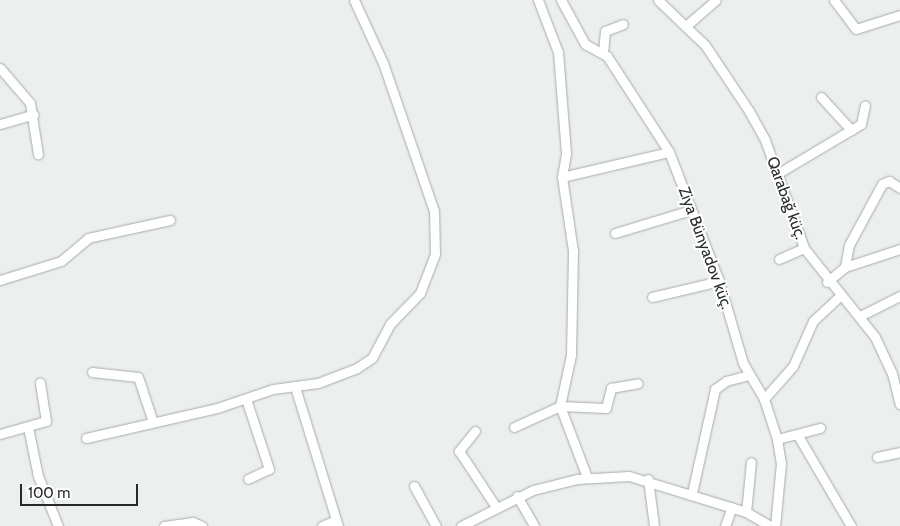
<!DOCTYPE html>
<html>
<head>
<meta charset="utf-8">
<style>
  body { margin:0 }
  #map { position:relative; width:900px; height:526px; overflow:hidden; background:#ebf0ee; font-family:Cabin,sans-serif }
  div>[style] { position:absolute }
  [style*='--x'] { left:calc(var(--x)*1px); top:calc(var(--y)*1px); width:calc(var(--w)*1px); rotate:calc(var(--a)*1deg) }
  .roads { filter:drop-shadow(0 0 1px #a6abaa) drop-shadow(0 0 1px #a6abaa) }
  .minor>* { height:9px; margin:-4.5px; padding:0 4.5px; transform-origin:4.5px; border-radius:4.5px; background:#fff }
  span { translate:-50% -50%; white-space:nowrap; text-align:center; line-height:1.15; -webkit-text-stroke:4px #fff; paint-order:stroke }
  .street-label { font-size:16px; color:#282a2a }
  .scale { position:absolute; left:20px; top:484px; width:118px; height:22px; box-sizing:border-box; border:2px solid #282a2a; border-top:0; padding-left:6px; font-size:15px; line-height:18px; white-space:nowrap; color:#282a2a; -webkit-text-stroke:4px #fff; paint-order:stroke }
</style>
</head>
<body>
<div id="map">
  <div class="roads">
    <div class="minor">
      <i style="--x:538;--y:0;--w:56;--a:69"></i>
      <i style="--x:558;--y:52;--w:102;--a:85.5"></i>
      <i style="--x:566;--y:154;--w:23;--a:100"></i>
      <i style="--x:562;--y:177;--w:75;--a:81.5"></i>
      <i style="--x:573;--y:251;--w:104;--a:91.1"></i>
      <i style="--x:571;--y:355;--w:52;--a:102.2"></i>
      <i style="--x:560;--y:406;--w:76;--a:69.2"></i>
      <i style="--x:561;--y:0;--w:50;--a:61.4"></i>
      <i style="--x:585;--y:44;--w:25;--a:29"></i>
      <i style="--x:607;--y:56;--w:114;--a:57.1"></i>
      <i style="--x:669;--y:152;--w:138;--a:68.8"></i>
      <i style="--x:719;--y:281;--w:85;--a:73.7"></i>
      <i style="--x:743;--y:363;--w:42;--a:59.7"></i>
      <i style="--x:764;--y:399;--w:42;--a:72"></i>
      <i style="--x:777;--y:439;--w:24;--a:81"></i>
      <i style="--x:781;--y:463;--w:63;--a:95.4"></i>
      <i style="--x:658;--y:0;--w:65;--a:43.8"></i>
      <i style="--x:705;--y:45;--w:79;--a:56.3"></i>
      <i style="--x:749;--y:111;--w:33;--a:61"></i>
      <i style="--x:765;--y:140;--w:115;--a:70.1"></i>
      <i style="--x:804;--y:248;--w:114;--a:51.4"></i>
      <i style="--x:875;--y:337;--w:40;--a:65"></i>
      <i style="--x:892;--y:373;--w:32;--a:76"></i>
      <i style="--x:834;--y:0;--w:36;--a:53"></i>
      <i style="--x:856;--y:29;--w:46;--a:-17.7"></i>
      <i style="--x:687;--y:25;--w:38;--a:-41"></i>
      <i style="--x:603;--y:53;--w:22;--a:-85"></i>
      <i style="--x:605;--y:31;--w:19;--a:-21"></i>
      <i style="--x:0;--y:68;--w:46;--a:49.4"></i>
      <i style="--x:30;--y:103;--w:52;--a:81.1"></i>
      <i style="--x:821;--y:97;--w:45;--a:47.7"></i>
      <i style="--x:0;--y:124;--w:35;--a:-16"></i>
      <i style="--x:777;--y:174;--w:98;--a:-30.8"></i>
      <i style="--x:861;--y:124;--w:19;--a:-78"></i>
      <i style="--x:562;--y:177;--w:110;--a:-13.2"></i>
      <i style="--x:615;--y:233;--w:79;--a:-16.8"></i>
      <i style="--x:779;--y:259;--w:27;--a:-24"></i>
      <i style="--x:845;--y:267;--w:22;--a:-80"></i>
      <i style="--x:849;--y:245;--w:69;--a:-61.6"></i>
      <i style="--x:882;--y:184;--w:8;--a:-23"></i>
      <i style="--x:889;--y:181;--w:13;--a:32"></i>
      <i style="--x:0;--y:280;--w:64;--a:-17.3"></i>
      <i style="--x:61;--y:261;--w:35;--a:-40"></i>
      <i style="--x:88;--y:238;--w:84;--a:-12.4"></i>
      <i style="--x:827;--y:282;--w:23;--a:-40"></i>
      <i style="--x:845;--y:267;--w:58;--a:-18.1"></i>
      <i style="--x:652;--y:297;--w:69;--a:-13.4"></i>
      <i style="--x:860;--y:316;--w:45;--a:-26.6"></i>
      <i style="--x:92;--y:372;--w:46;--a:6.2"></i>
      <i style="--x:138;--y:377;--w:47;--a:71.6"></i>
      <i style="--x:295;--y:387;--w:145;--a:72.8"></i>
      <i style="--x:246;--y:399;--w:74;--a:71.8"></i>
      <i style="--x:269;--y:469;--w:23;--a:155"></i>
      <i style="--x:764;--y:399;--w:44;--a:-48.7"></i>
      <i style="--x:793;--y:366;--w:49;--a:-66"></i>
      <i style="--x:813;--y:321;--w:37;--a:-43"></i>
      <i style="--x:28;--y:427;--w:50;--a:78.5"></i>
      <i style="--x:38;--y:476;--w:54;--a:68.2"></i>
      <i style="--x:514;--y:427;--w:51;--a:-24.5"></i>
      <i style="--x:560;--y:406;--w:46;--a:2.5"></i>
      <i style="--x:606;--y:408;--w:21;--a:-76"></i>
      <i style="--x:611;--y:388;--w:27;--a:-10"></i>
      <i style="--x:475;--y:431;--w:26;--a:129"></i>
      <i style="--x:459;--y:451;--w:67;--a:56.5"></i>
      <i style="--x:0;--y:434;--w:48;--a:-15.8"></i>
      <i style="--x:46;--y:421;--w:39;--a:-99"></i>
      <i style="--x:797;--y:434;--w:24;--a:-15"></i>
      <i style="--x:86;--y:438;--w:134;--a:-12.9"></i>
      <i style="--x:217;--y:408;--w:59;--a:-18.7"></i>
      <i style="--x:273;--y:389;--w:45;--a:-7.6"></i>
      <i style="--x:318;--y:383;--w:42;--a:-21"></i>
      <i style="--x:357;--y:368;--w:18;--a:-34"></i>
      <i style="--x:372;--y:358;--w:38;--a:-62"></i>
      <i style="--x:390;--y:324;--w:43;--a:-45.9"></i>
      <i style="--x:420;--y:293;--w:42;--a:-69"></i>
      <i style="--x:435;--y:254;--w:43;--a:-91.3"></i>
      <i style="--x:434;--y:211;--w:157;--a:-109"></i>
      <i style="--x:383;--y:63;--w:69;--a:-114.7"></i>
      <i style="--x:777;--y:439;--w:21;--a:-14"></i>
      <i style="--x:797;--y:434;--w:107;--a:59.6"></i>
      <i style="--x:877;--y:457;--w:24;--a:-12"></i>
      <i style="--x:648;--y:479;--w:47;--a:82.7"></i>
      <i style="--x:414;--y:486;--w:46;--a:61.2"></i>
      <i style="--x:692;--y:493;--w:107;--a:-77.5"></i>
      <i style="--x:715;--y:389;--w:14;--a:-36"></i>
      <i style="--x:726;--y:381;--w:23;--a:-15"></i>
      <i style="--x:517;--y:496;--w:34;--a:60"></i>
      <i style="--x:746;--y:512;--w:50;--a:-84.3"></i>
      <i style="--x:164;--y:526;--w:29;--a:-8"></i>
      <i style="--x:193;--y:522;--w:10;--a:24"></i>
      <i style="--x:322;--y:526;--w:15;--a:-23"></i>
      <i style="--x:461;--y:526;--w:80;--a:-26.6"></i>
      <i style="--x:533;--y:490;--w:45;--a:-14"></i>
      <i style="--x:577;--y:479;--w:52;--a:-3.3"></i>
      <i style="--x:629;--y:476;--w:122;--a:17.1"></i>
      <i style="--x:746;--y:512;--w:28;--a:30"></i>
      <i style="--x:725;--y:526;--w:20;--a:-70"></i>
    </div>
  </div>
  <div class="street-label">
    <span style="left:786px;top:198px;rotate:70deg">Qarabağ küç.</span>
    <span style="left:705px;top:248px;rotate:70deg">Ziya Bünyadov küç.</span>
  </div>
  <div class="scale">100 m</div>
</div>
</body>
</html>
